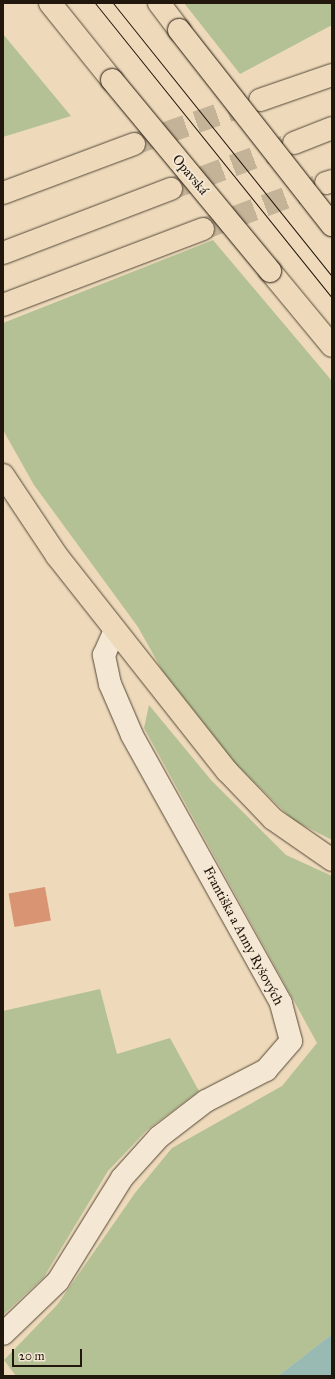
<!DOCTYPE html>
<html>
<head>
<meta charset="utf-8">
<style>
  body { margin:0 }
  #map { position:relative; width:335px; height:1379px; overflow:hidden; background:#eedabb; font-family:"IM FELL Great Primer",serif }
  div>[style] { position:absolute }
  [style*='--x'] { left:calc(var(--x)*1px); top:calc(var(--y)*1px); width:calc(var(--w)*1px); rotate:calc(var(--a)*1deg) }
  .green>* { inset:0; background:#b3c194 }
  .water>* { inset:0; background:#99bab3 }
  .building>* { inset:0; background:#d99573; transform-origin:0 0 }
  .major-tunnel>* { height:22px; margin-top:-11px; transform-origin:0; background:repeating-linear-gradient(90deg,#c5b398 0 22px,transparent 0 33px) }
  .highway-tunnel>* { height:22px; margin-top:-11px; transform-origin:0; background:repeating-linear-gradient(90deg,#c5b398 0 22px,transparent 0 33px) }
  .roads { filter:drop-shadow(0 0 1px #554838) drop-shadow(0 0 1px #554838) }
  .minor>* { height:22px; margin:-11px; padding:0 11px; transform-origin:11px; border-radius:11px; background:#f4e7d3 }
  .major>* { height:22px; margin:-11px; padding:0 11px; transform-origin:11px; border-radius:11px; background:#eedabb }
  .highway>* { height:22px; margin:-11px; padding:0 11px; transform-origin:11px; border-radius:11px; background:#eedabb }
  .tram>* { height:1px; margin:-0.5px; padding:0 0.5px; transform-origin:0.5px; border-radius:0.5px; background:#22170c }
  .bridges { filter:drop-shadow(0 0 1px #22170c) drop-shadow(0 0 1px #22170c) }
  .major-bridge>* { height:22px; margin:-11px; padding:0 11px; transform-origin:11px; border-radius:11px; background:#eedabb }
  span { translate:-50% -50%; white-space:nowrap; text-align:center; line-height:1.15; -webkit-text-stroke:4px #f4e7d3; paint-order:stroke }
  .street-label { font-size:14px; color:#22170c }
  .frame { position:absolute; inset:0; border:4px solid #22170c; pointer-events:none }
  .scale { position:absolute; left:12px; top:1349px; width:70px; height:18px; box-sizing:border-box; border:2px solid #22170c; border-top:0; padding-left:5px; font-size:12px; line-height:14px; white-space:nowrap; color:#22170c; -webkit-text-stroke:3px #f4e7d3; paint-order:stroke }
</style>
</head>
<body>
<div id="map">
  <div class="green">
    <i style="clip-path:polygon(184px 3px,332px 3px,332px 25px,240px 74px)"></i>
    <i style="clip-path:polygon(3px 34px,71px 116px,3px 137px)"></i>
    <i style="clip-path:polygon(213px 240px,332px 381px,332px 840px,293px 820px,236px 764px,162px 670px,138px 627px,34px 485px,3px 430px,3px 323px)"></i>
    <i style="clip-path:polygon(149px 705px,211px 780px,286px 855px,332px 876px,332px 1334px,278px 1376px,16px 1376px,4px 1360px,57px 1305px,135px 1193px,172px 1148px,282px 1086px,317px 1043px,144px 728px)"></i>
    <i style="clip-path:polygon(100px 989px,117px 1054px,170px 1038px,199px 1091px,147px 1130px,108px 1171px,44px 1277px,3px 1315px,3px 1011px)"></i>
  </div>
  <div class="water">
    <i style="clip-path:polygon(332px 1334px,332px 1376px,278px 1376px)"></i>
  </div>
  <div class="building">
    <i style="left:45px;top:887px;width:34px;height:37px;rotate:80deg"></i>
  </div>
  <div class="major-tunnel">
    <i style="--x:203;--y:229;--w:128;--a:-20.6"></i>
  </div>
  <div class="highway-tunnel">
    <i style="--x:134;--y:144;--w:130;--a:-19.3"></i>
    <i style="--x:171;--y:189;--w:128;--a:-20.6"></i>
  </div>
  <div class="roads">
    <div class="minor">
      <i style="--x:3;--y:1334;--w:76;--a:-43.9"></i>
      <i style="--x:58;--y:1281;--w:121;--a:-58.1"></i>
      <i style="--x:122;--y:1178;--w:55;--a:-47.9"></i>
      <i style="--x:159;--y:1137;--w:59;--a:-37.5"></i>
      <i style="--x:206;--y:1101;--w:68;--a:-27.3"></i>
      <i style="--x:266;--y:1070;--w:38;--a:-49"></i>
      <i style="--x:291;--y:1041;--w:39;--a:-105"></i>
      <i style="--x:281;--y:1003;--w:307;--a:-119.1"></i>
      <i style="--x:132;--y:735;--w:56;--a:-113.3"></i>
      <i style="--x:110;--y:684;--w:30;--a:-102"></i>
      <i style="--x:104;--y:655;--w:27;--a:-66"></i>
    </div>
    <div class="major">
      <i style="--x:50;--y:3;--w:99;--a:51.2"></i>
      <i style="--x:159;--y:3;--w:34;--a:53"></i>
      <i style="--x:326;--y:183;--w:6;--a:-18"></i>
      <i style="--x:270;--y:271;--w:97;--a:50.4"></i>
      <i style="--x:3;--y:305;--w:214;--a:-20.8"></i>
      <i style="--x:3;--y:475;--w:97;--a:56.3"></i>
      <i style="--x:57;--y:556;--w:274;--a:51.7"></i>
      <i style="--x:227;--y:771;--w:66;--a:46.2"></i>
      <i style="--x:273;--y:819;--w:72;--a:34.8"></i>
    </div>
    <div class="highway">
      <i style="--x:260;--y:100;--w:76;--a:-19.1"></i>
      <i style="--x:294;--y:143;--w:41;--a:-21.5"></i>
      <i style="--x:3;--y:193;--w:140;--a:-20.5"></i>
      <i style="--x:3;--y:253;--w:180;--a:-20.9"></i>
    </div>
  </div>
  <div class="tram">
    <i style="--x:95;--y:3;--w:378;--a:51.2"></i>
    <i style="--x:113;--y:3;--w:350;--a:51.3"></i>
  </div>
  <div class="bridges">
    <div class="major-bridge">
      <i style="--x:179;--y:30;--w:248;--a:51.9"></i>
      <i style="--x:112;--y:80;--w:248;--a:50.4"></i>
    </div>
  </div>
  <div class="street-label">
    <span style="left:190px;top:175px;rotate:50deg">Opavská</span>
    <span style="left:243px;top:936px;rotate:62deg">Františka a Anny Ryšových</span>
  </div>
  <div class="frame"></div>
  <div class="scale">20 m</div>
</div>
</body>
</html>
